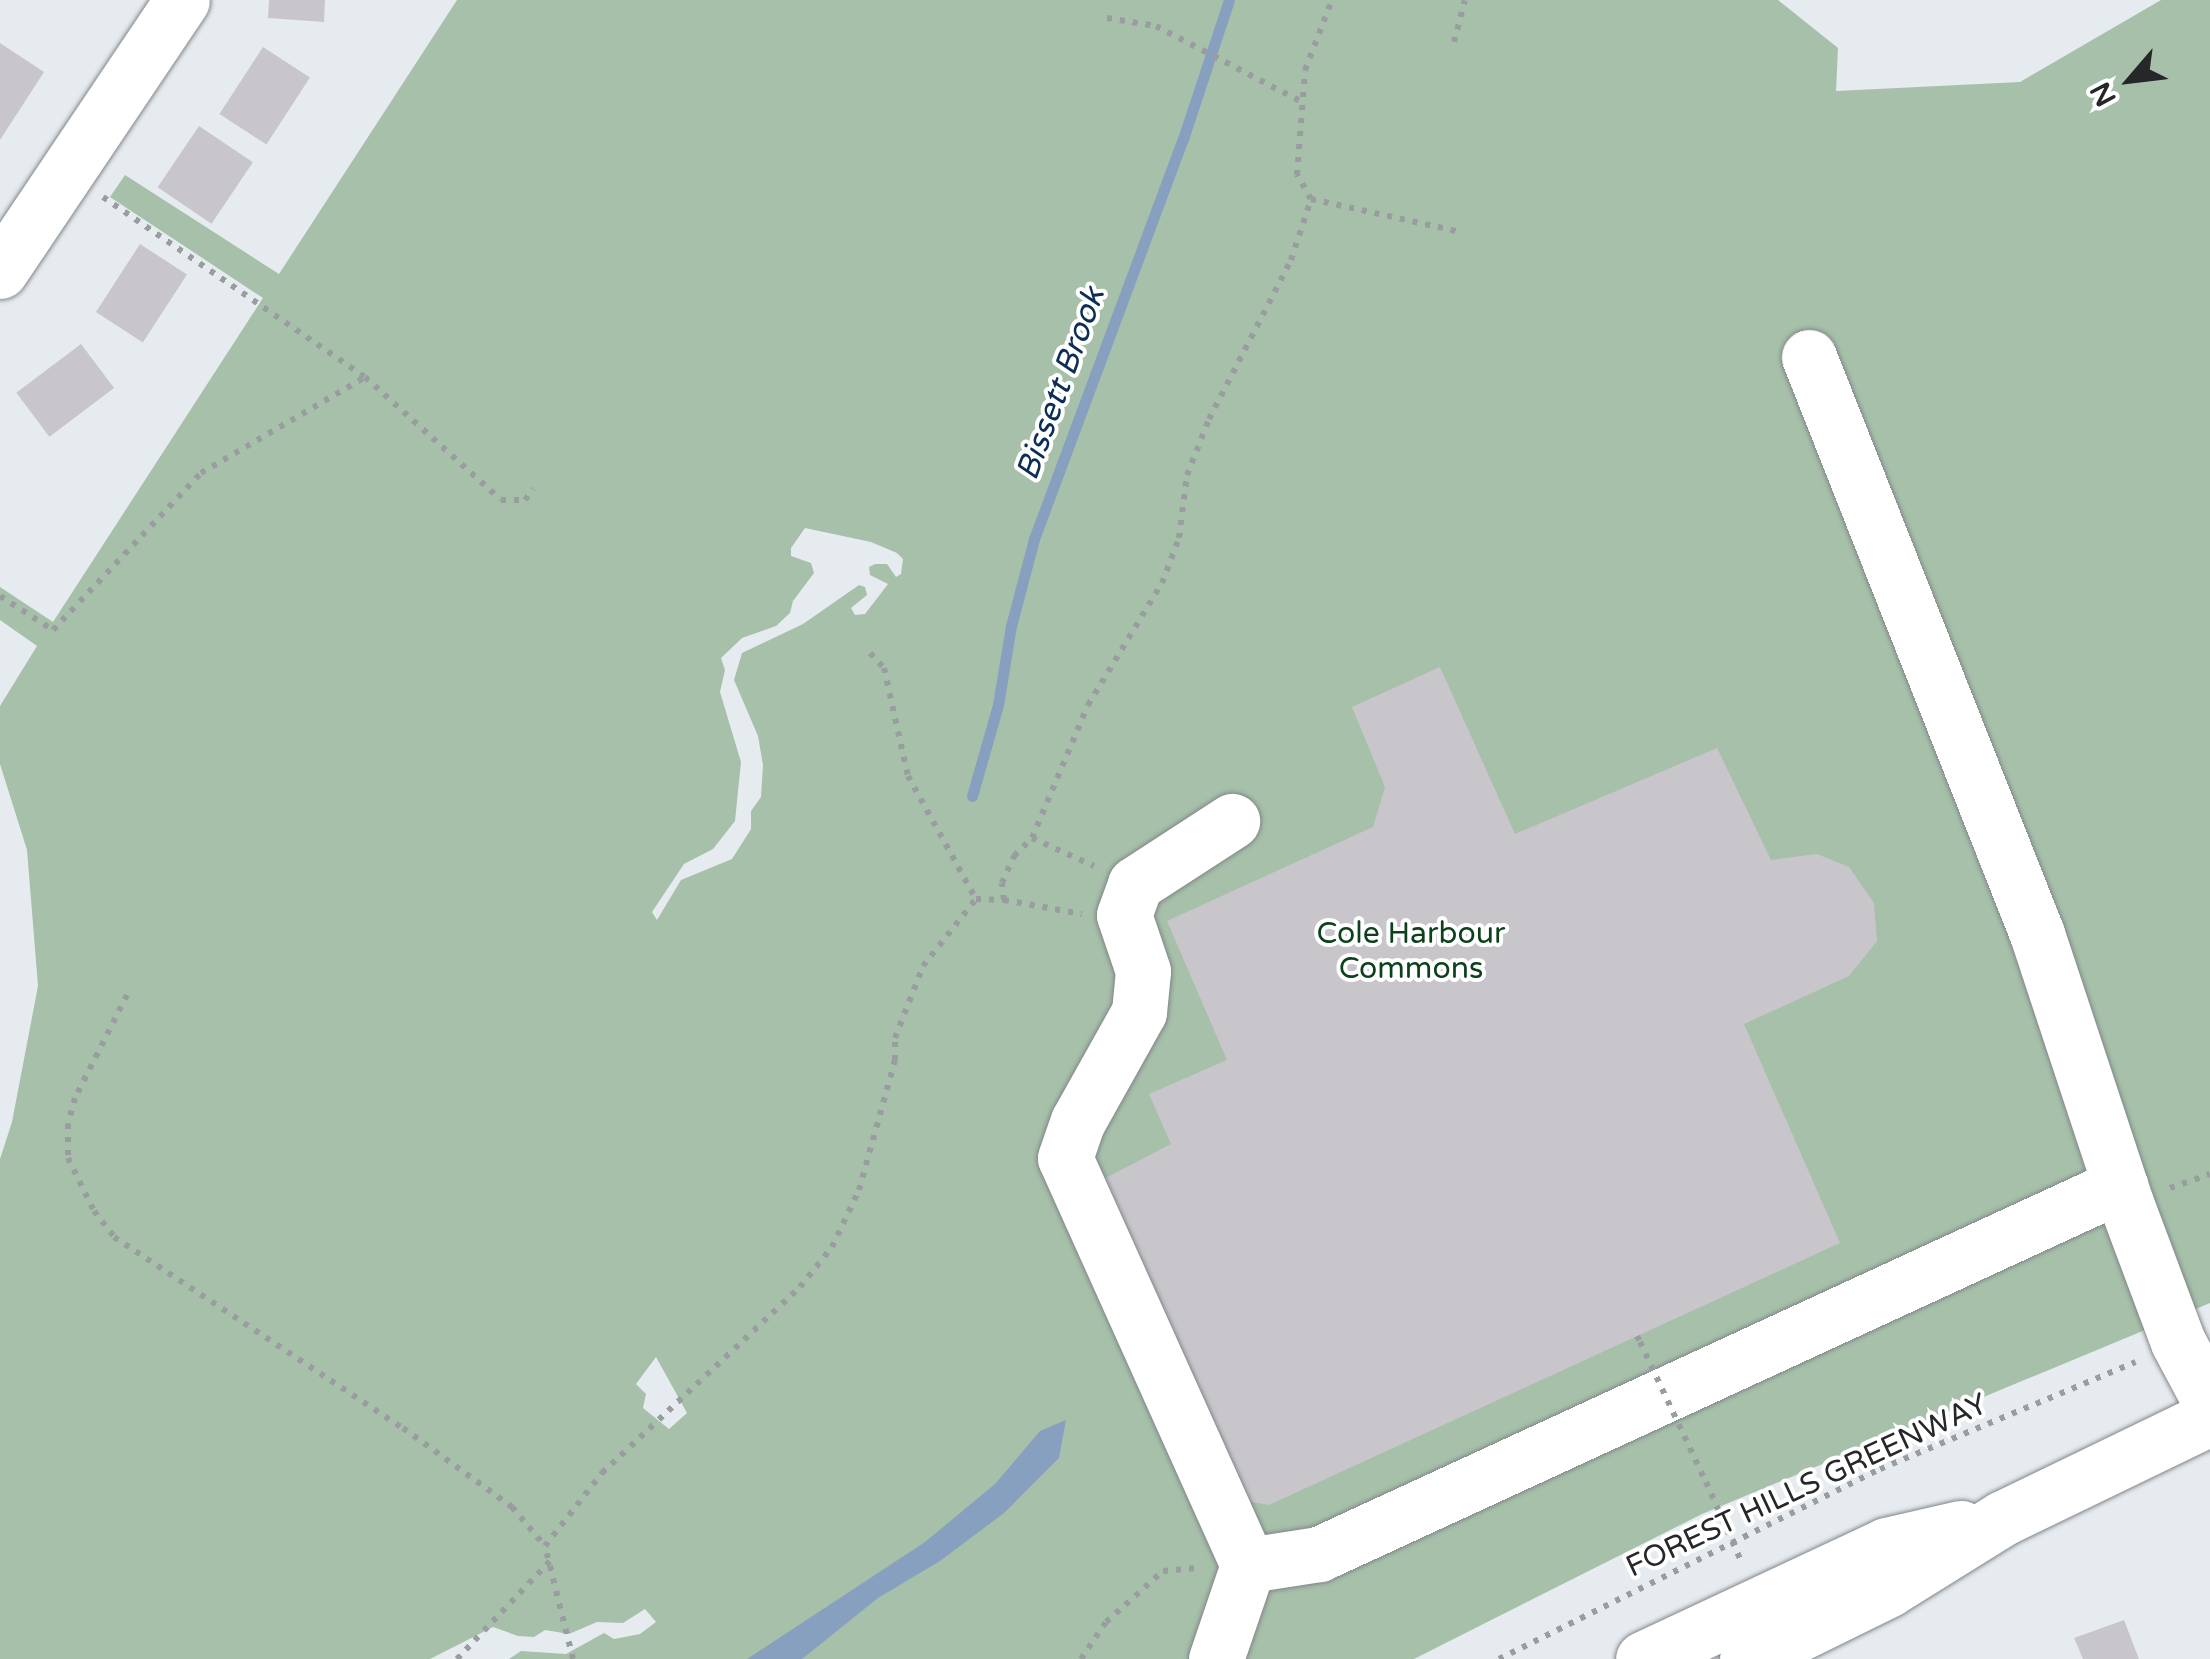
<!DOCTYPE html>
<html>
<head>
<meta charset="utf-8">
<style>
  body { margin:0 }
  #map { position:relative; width:2210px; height:1659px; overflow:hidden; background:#e6ebf0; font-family:"Varela Round",sans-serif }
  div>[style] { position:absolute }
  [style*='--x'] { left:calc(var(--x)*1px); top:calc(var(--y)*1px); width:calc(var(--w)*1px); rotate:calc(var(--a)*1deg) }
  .green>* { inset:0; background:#a6c0a9 }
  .water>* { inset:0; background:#88a0bf }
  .stream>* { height:11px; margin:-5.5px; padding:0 5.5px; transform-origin:5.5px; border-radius:5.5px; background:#88a0bf }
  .building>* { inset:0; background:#c9c6cb; transform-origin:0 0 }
  .path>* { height:6px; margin-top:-3px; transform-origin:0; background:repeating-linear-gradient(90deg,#999da0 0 5px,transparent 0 13px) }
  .roads { filter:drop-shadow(0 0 2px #81868a) drop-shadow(0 0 2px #81868a) }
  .minor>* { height:55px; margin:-27.5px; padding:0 27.5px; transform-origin:27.5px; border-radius:27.5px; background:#fff }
  .major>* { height:55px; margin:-27.5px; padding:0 27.5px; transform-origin:27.5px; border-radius:27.5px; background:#fff }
  .path-bridge>* { height:6px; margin-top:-3px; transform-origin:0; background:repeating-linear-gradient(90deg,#999da0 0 5px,transparent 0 13px) }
  span { translate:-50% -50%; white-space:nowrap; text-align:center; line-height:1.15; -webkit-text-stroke:8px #fff; paint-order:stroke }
  .park-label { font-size:30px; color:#0c411c }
  .street-label { font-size:30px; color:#252728 }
  .water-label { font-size:32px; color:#0c2d56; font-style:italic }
  .north { position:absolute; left:2080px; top:30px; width:100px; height:100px; -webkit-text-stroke:8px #fff; paint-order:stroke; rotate:242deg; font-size:28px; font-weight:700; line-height:40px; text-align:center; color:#252728 }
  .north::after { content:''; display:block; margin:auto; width:35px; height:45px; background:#252728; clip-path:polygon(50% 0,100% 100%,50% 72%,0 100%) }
</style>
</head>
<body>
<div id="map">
  <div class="green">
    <i style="clip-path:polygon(evenodd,457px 0,1778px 0,1838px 48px,1836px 91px,2020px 82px,2161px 0,2210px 0,2210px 1303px,1702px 1514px,1414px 1659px,509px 1659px,521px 1651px,566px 1654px,604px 1633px,614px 1639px,640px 1634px,656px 1622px,645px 1609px,623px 1623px,597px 1622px,569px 1634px,545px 1630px,534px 1637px,518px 1636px,493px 1627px,430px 1659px,0 1659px,0 1159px,12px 1122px,38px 986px,27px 850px,0 764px,0 706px,37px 646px,0 620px,0 587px,53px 622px,263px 298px,110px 197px,125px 175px,279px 274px,457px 0,805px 528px,871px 542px,897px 553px,903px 559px,901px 574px,896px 577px,887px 564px,875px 564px,869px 567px,870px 575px,888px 584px,865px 614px,855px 615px,851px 608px,867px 595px,865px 587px,859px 585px,803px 624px,742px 653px,734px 680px,758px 736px,763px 765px,761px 797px,751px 811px,751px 829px,732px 859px,681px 880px,657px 920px,652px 912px,684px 864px,713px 849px,735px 821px,741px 762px,720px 692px,725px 670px,721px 658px,742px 638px,776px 626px,790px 613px,793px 601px,814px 573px,811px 563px,791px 556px,791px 548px,805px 528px,457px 0,656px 1357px,687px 1413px,669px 1429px,643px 1408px,646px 1394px,636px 1384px,656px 1357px)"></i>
  </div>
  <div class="water">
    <i style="clip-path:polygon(1066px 1420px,1059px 1458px,1004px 1513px,940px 1561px,878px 1598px,802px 1659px,747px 1659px,925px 1542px,995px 1484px,1040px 1431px)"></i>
  </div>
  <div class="stream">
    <i style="--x:972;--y:796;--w:95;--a:-74.1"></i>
    <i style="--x:998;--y:705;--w:80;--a:-80.7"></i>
    <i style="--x:1011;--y:626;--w:90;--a:-75.2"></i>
    <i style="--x:1034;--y:539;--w:427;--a:-69.6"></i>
    <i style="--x:1183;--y:139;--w:146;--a:-71.7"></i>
  </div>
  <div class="building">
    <i style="clip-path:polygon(269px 0,325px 0,324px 22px,268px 18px)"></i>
    <i style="clip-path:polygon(0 43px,44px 72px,0 140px)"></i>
    <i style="left:263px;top:47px;width:56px;height:80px;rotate:33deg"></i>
    <i style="left:199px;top:126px;width:65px;height:74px;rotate:34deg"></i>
    <i style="left:140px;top:244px;width:56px;height:81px;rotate:33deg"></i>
    <i style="left:81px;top:344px;width:55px;height:81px;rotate:53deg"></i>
    <i style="clip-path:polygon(1440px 667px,1515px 834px,1717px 748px,1771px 860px,1817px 854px,1849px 867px,1874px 903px,1877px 941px,1849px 976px,1744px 1024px,1840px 1243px,1269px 1505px,1230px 1498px,1098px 1182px,1171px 1144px,1149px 1094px,1227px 1060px,1167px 921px,1373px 827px,1385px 787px,1352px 707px)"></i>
    <i style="clip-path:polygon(2124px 1620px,2139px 1659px,2083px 1659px,2074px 1638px)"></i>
  </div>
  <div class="path">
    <i style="--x:1107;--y:18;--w:50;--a:9.3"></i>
    <i style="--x:1156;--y:26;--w:169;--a:27.5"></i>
    <i style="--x:1454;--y:42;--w:43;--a:-75.3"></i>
    <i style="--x:103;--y:197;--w:318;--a:34.5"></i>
    <i style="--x:365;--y:377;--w:183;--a:42.1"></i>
    <i style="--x:501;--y:500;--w:24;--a:0"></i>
    <i style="--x:525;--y:500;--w:14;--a:-54"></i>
    <i style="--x:1311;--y:199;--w:154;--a:12.4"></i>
    <i style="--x:0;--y:596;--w:63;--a:32.7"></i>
    <i style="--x:53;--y:630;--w:216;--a:-46.7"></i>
    <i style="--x:201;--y:473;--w:190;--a:-30.3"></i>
    <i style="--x:870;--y:653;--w:21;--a:47"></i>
    <i style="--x:884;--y:668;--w:111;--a:77.5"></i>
    <i style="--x:908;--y:776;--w:141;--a:61.1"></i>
    <i style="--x:1032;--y:838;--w:68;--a:24.3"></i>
    <i style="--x:1004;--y:900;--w:79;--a:10.2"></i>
    <i style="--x:127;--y:995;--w:115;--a:116.8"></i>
    <i style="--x:75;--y:1098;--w:27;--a:105"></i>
    <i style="--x:68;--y:1124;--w:34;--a:90"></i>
    <i style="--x:68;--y:1158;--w:59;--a:63.9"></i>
    <i style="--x:94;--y:1211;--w:33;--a:52"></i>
    <i style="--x:114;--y:1237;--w:346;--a:33.5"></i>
    <i style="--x:403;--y:1428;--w:135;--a:35.9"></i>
    <i style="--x:512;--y:1507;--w:51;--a:49.8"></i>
    <i style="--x:2170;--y:1188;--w:42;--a:-19.3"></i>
    <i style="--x:1637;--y:1336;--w:7;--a:63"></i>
    <i style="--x:1706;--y:1482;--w:86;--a:66.1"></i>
    <i style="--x:457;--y:1659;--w:135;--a:-46.5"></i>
    <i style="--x:573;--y:1659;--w:116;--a:-103.9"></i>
    <i style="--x:545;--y:1546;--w:93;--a:-52"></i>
    <i style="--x:602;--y:1473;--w:272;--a:-43.2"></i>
    <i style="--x:800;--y:1287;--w:51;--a:-51.3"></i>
    <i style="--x:832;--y:1247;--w:63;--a:-64.7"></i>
    <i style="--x:859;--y:1190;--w:135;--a:-74.5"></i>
    <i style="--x:895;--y:1060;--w:22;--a:-90"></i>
    <i style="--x:895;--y:1038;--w:77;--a:-68.7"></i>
    <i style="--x:923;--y:966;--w:85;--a:-51.7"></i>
    <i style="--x:976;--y:899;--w:28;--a:2"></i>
    <i style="--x:1004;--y:900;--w:17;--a:-97"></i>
    <i style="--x:1002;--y:883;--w:30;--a:-66"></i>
    <i style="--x:1014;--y:856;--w:25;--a:-45"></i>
    <i style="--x:1032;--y:838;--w:144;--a:-67.2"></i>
    <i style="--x:1088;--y:705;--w:143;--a:-58.8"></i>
    <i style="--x:1162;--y:583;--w:48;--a:-69.3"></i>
    <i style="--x:1179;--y:538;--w:64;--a:-82.8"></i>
    <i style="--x:1187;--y:475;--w:60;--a:-68.6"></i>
    <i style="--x:1209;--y:419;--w:179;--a:-62.7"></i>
    <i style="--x:1291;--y:260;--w:64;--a:-71.8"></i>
    <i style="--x:1311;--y:199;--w:28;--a:-120"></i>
    <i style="--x:1297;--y:175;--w:105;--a:-85.6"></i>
    <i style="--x:1305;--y:70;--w:75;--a:-68.9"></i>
    <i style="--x:1081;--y:1659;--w:45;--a:-56"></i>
    <i style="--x:1106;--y:1622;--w:76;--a:-41.8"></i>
    <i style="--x:1163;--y:1571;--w:37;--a:-5"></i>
    <i style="--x:1499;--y:1659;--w:426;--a:-26.5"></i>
    <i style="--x:1880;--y:1469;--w:277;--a:-22.7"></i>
  </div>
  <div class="roads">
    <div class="minor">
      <i style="--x:0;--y:271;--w:326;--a:-56.1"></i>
      <i style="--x:1809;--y:357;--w:620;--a:68.44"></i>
      <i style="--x:2037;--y:934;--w:283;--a:71.7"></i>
      <i style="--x:2126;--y:1203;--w:148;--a:69.5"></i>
      <i style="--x:2178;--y:1342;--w:68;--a:61.9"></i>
      <i style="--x:1248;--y:1565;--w:72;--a:-8.8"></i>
      <i style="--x:1319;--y:1554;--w:882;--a:-24.73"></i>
      <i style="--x:1216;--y:1659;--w:99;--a:-71.2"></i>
      <i style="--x:1248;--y:1565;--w:446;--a:-114.2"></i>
      <i style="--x:1065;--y:1158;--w:39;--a:-71"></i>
      <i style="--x:1078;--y:1121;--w:125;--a:-60.8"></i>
      <i style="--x:1139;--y:1012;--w:41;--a:-84.4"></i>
      <i style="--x:1143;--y:971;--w:59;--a:-108.7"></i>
      <i style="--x:1124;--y:915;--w:33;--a:-70"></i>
      <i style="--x:1135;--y:884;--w:116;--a:-33"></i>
    </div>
    <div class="major">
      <i style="--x:1643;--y:1659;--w:268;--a:-25.1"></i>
      <i style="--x:1886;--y:1545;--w:77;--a:-12.8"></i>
      <i style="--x:1747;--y:1659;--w:158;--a:-26.2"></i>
      <i style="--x:1889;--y:1589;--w:134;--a:-31.9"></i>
      <i style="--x:2003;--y:1518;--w:230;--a:-25.8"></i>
    </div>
  </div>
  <div class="path-bridge">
    <i style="--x:1640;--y:1342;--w:155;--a:64.8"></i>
  </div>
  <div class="park-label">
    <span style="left:1411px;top:951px">Cole Harbour<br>Commons</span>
  </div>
  <div class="street-label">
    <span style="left:1807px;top:1486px;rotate:-25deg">FOREST HILLS GREENWAY</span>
  </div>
  <div class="water-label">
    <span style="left:1061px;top:384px;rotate:-70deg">Bissett Brook</span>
  </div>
  <div class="north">N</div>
</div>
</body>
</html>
